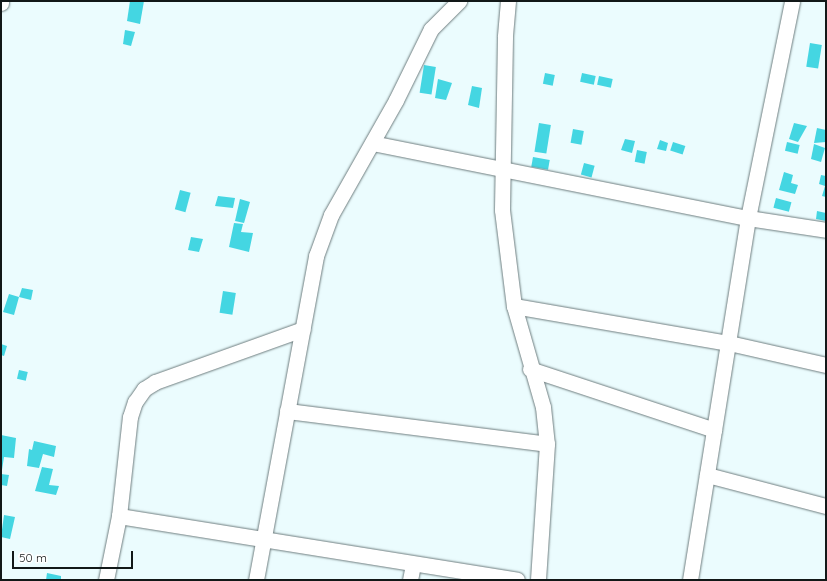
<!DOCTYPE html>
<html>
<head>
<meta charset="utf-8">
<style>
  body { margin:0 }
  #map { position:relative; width:827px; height:581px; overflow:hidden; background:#ebfcfe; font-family:Quicksand,sans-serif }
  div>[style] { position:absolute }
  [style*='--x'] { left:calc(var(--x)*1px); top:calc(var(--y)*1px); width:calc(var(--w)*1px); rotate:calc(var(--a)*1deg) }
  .building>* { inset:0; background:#44d6e2; transform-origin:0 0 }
  .roads { filter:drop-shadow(0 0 1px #6e7d7f) drop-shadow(0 0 1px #6e7d7f) }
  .street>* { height:15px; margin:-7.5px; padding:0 7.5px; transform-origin:7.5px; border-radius:7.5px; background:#fff }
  span { translate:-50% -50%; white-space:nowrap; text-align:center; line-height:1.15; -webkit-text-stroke:3px #fff; paint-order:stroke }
  .frame { position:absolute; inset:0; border:2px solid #121818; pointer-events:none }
  .scale { position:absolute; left:12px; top:551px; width:121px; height:18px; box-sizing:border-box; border:2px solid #121818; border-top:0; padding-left:5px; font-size:12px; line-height:14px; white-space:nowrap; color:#121818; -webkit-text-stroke:3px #fff; paint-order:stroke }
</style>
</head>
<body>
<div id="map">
  <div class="building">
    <i style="clip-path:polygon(130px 1px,144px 1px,140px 24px,127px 21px)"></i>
    <i style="clip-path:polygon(125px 30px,135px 32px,131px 46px,123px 44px)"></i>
    <i style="left:810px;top:43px;width:12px;height:24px;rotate:9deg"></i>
    <i style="left:424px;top:65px;width:12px;height:28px;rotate:9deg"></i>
    <i style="left:545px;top:73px;width:10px;height:11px;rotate:11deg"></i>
    <i style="left:582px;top:73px;width:14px;height:9px;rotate:12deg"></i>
    <i style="left:599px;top:76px;width:14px;height:9px;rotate:12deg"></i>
    <i style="clip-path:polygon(438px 79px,452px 83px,446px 100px,435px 98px)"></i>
    <i style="clip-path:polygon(472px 86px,482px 88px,479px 108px,468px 105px)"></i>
    <i style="left:539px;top:123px;width:12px;height:29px;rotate:9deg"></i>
    <i style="clip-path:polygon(794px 123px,807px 126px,798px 142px,789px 139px)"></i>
    <i style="clip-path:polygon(817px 128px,826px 130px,826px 142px,814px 143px)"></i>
    <i style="left:573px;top:129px;width:11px;height:14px;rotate:10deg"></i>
    <i style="clip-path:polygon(625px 139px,635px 141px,632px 153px,621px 150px)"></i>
    <i style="clip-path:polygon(660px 140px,668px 143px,666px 151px,657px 149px)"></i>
    <i style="left:673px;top:142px;width:13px;height:9px;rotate:18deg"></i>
    <i style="left:787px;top:142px;width:13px;height:9px;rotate:13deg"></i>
    <i style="clip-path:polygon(814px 144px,825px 148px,821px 162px,811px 159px)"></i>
    <i style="left:637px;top:150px;width:10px;height:12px;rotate:11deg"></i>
    <i style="left:533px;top:157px;width:17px;height:10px;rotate:10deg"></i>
    <i style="left:584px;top:163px;width:11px;height:12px;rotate:15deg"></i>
    <i style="clip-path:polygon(784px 172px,793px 175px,791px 183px,798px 185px,795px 194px,779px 190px)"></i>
    <i style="clip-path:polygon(821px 175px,826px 176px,826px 197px,822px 196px,825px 186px,819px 184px)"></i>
    <i style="left:180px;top:190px;width:11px;height:20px;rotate:15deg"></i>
    <i style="clip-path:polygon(218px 196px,235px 198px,233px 208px,215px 206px)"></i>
    <i style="left:776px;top:198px;width:16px;height:10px;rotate:15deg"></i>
    <i style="clip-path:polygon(240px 199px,250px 202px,244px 223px,235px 221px)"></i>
    <i style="clip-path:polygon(817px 211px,826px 213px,826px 221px,816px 219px)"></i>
    <i style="clip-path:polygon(234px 223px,243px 224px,241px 232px,253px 233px,249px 252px,229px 247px)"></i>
    <i style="clip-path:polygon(191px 237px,203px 239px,199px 252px,188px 250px)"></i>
    <i style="clip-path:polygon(22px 288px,33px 290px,31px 300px,19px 297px,14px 315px,3px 312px,9px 294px,19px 297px)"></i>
    <i style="left:223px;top:291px;width:13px;height:22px;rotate:9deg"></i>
    <i style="clip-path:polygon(1px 344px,7px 346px,4px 356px,1px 355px)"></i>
    <i style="left:19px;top:370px;width:9px;height:9px;rotate:13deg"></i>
    <i style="clip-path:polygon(1px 435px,16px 438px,14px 458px,4px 457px,2px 470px)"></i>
    <i style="clip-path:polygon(34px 441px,56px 446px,54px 457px,43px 454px,39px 468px,27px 466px,29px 449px,32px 450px)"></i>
    <i style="clip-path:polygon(42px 467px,53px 469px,49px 485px,59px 486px,56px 495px,35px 491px)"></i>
    <i style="clip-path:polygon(1px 474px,9px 475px,7px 486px,1px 485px)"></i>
    <i style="clip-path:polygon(4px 515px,15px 517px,10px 539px,1px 537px)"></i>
    <i style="clip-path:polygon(47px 573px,61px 576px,61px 580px,46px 580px)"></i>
  </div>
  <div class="roads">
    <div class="street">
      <i style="--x:508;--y:1;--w:36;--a:95"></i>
      <i style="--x:505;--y:37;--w:173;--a:91"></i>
      <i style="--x:502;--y:210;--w:97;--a:82.9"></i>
      <i style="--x:514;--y:306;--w:105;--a:74"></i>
      <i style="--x:543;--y:407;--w:37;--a:84"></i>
      <i style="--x:547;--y:444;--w:136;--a:93.8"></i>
      <i style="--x:1;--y:3;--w:2;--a:-90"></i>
      <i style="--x:372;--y:143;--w:383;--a:11.3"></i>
      <i style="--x:748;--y:218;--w:79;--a:8.7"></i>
      <i style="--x:514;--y:306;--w:218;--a:9.8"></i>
      <i style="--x:729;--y:343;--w:99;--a:12.8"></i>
      <i style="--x:530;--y:369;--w:194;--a:18.3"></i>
      <i style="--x:287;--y:411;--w:262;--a:7.2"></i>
      <i style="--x:707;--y:475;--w:123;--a:14.6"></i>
      <i style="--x:119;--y:516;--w:403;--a:9.1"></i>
      <i style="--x:106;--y:580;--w:65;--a:-78.5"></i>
      <i style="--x:119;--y:516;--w:100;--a:-83.7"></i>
      <i style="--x:130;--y:417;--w:16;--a:-72"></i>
      <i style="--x:135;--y:402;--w:16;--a:-55"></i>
      <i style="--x:144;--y:389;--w:13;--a:-32"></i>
      <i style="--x:155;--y:382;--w:157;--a:-19.7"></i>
      <i style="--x:256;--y:580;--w:330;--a:-79.5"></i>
      <i style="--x:316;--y:256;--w:44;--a:-69.9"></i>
      <i style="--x:331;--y:215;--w:132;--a:-60.5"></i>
      <i style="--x:396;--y:100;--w:79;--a:-63.8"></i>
      <i style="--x:431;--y:29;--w:40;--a:-45"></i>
      <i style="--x:410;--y:580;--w:16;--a:-79"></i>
      <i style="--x:690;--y:580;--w:367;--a:-80.9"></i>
      <i style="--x:748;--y:218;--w:221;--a:-78.5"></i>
    </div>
  </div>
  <div class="frame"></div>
  <div class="scale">50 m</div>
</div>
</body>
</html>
